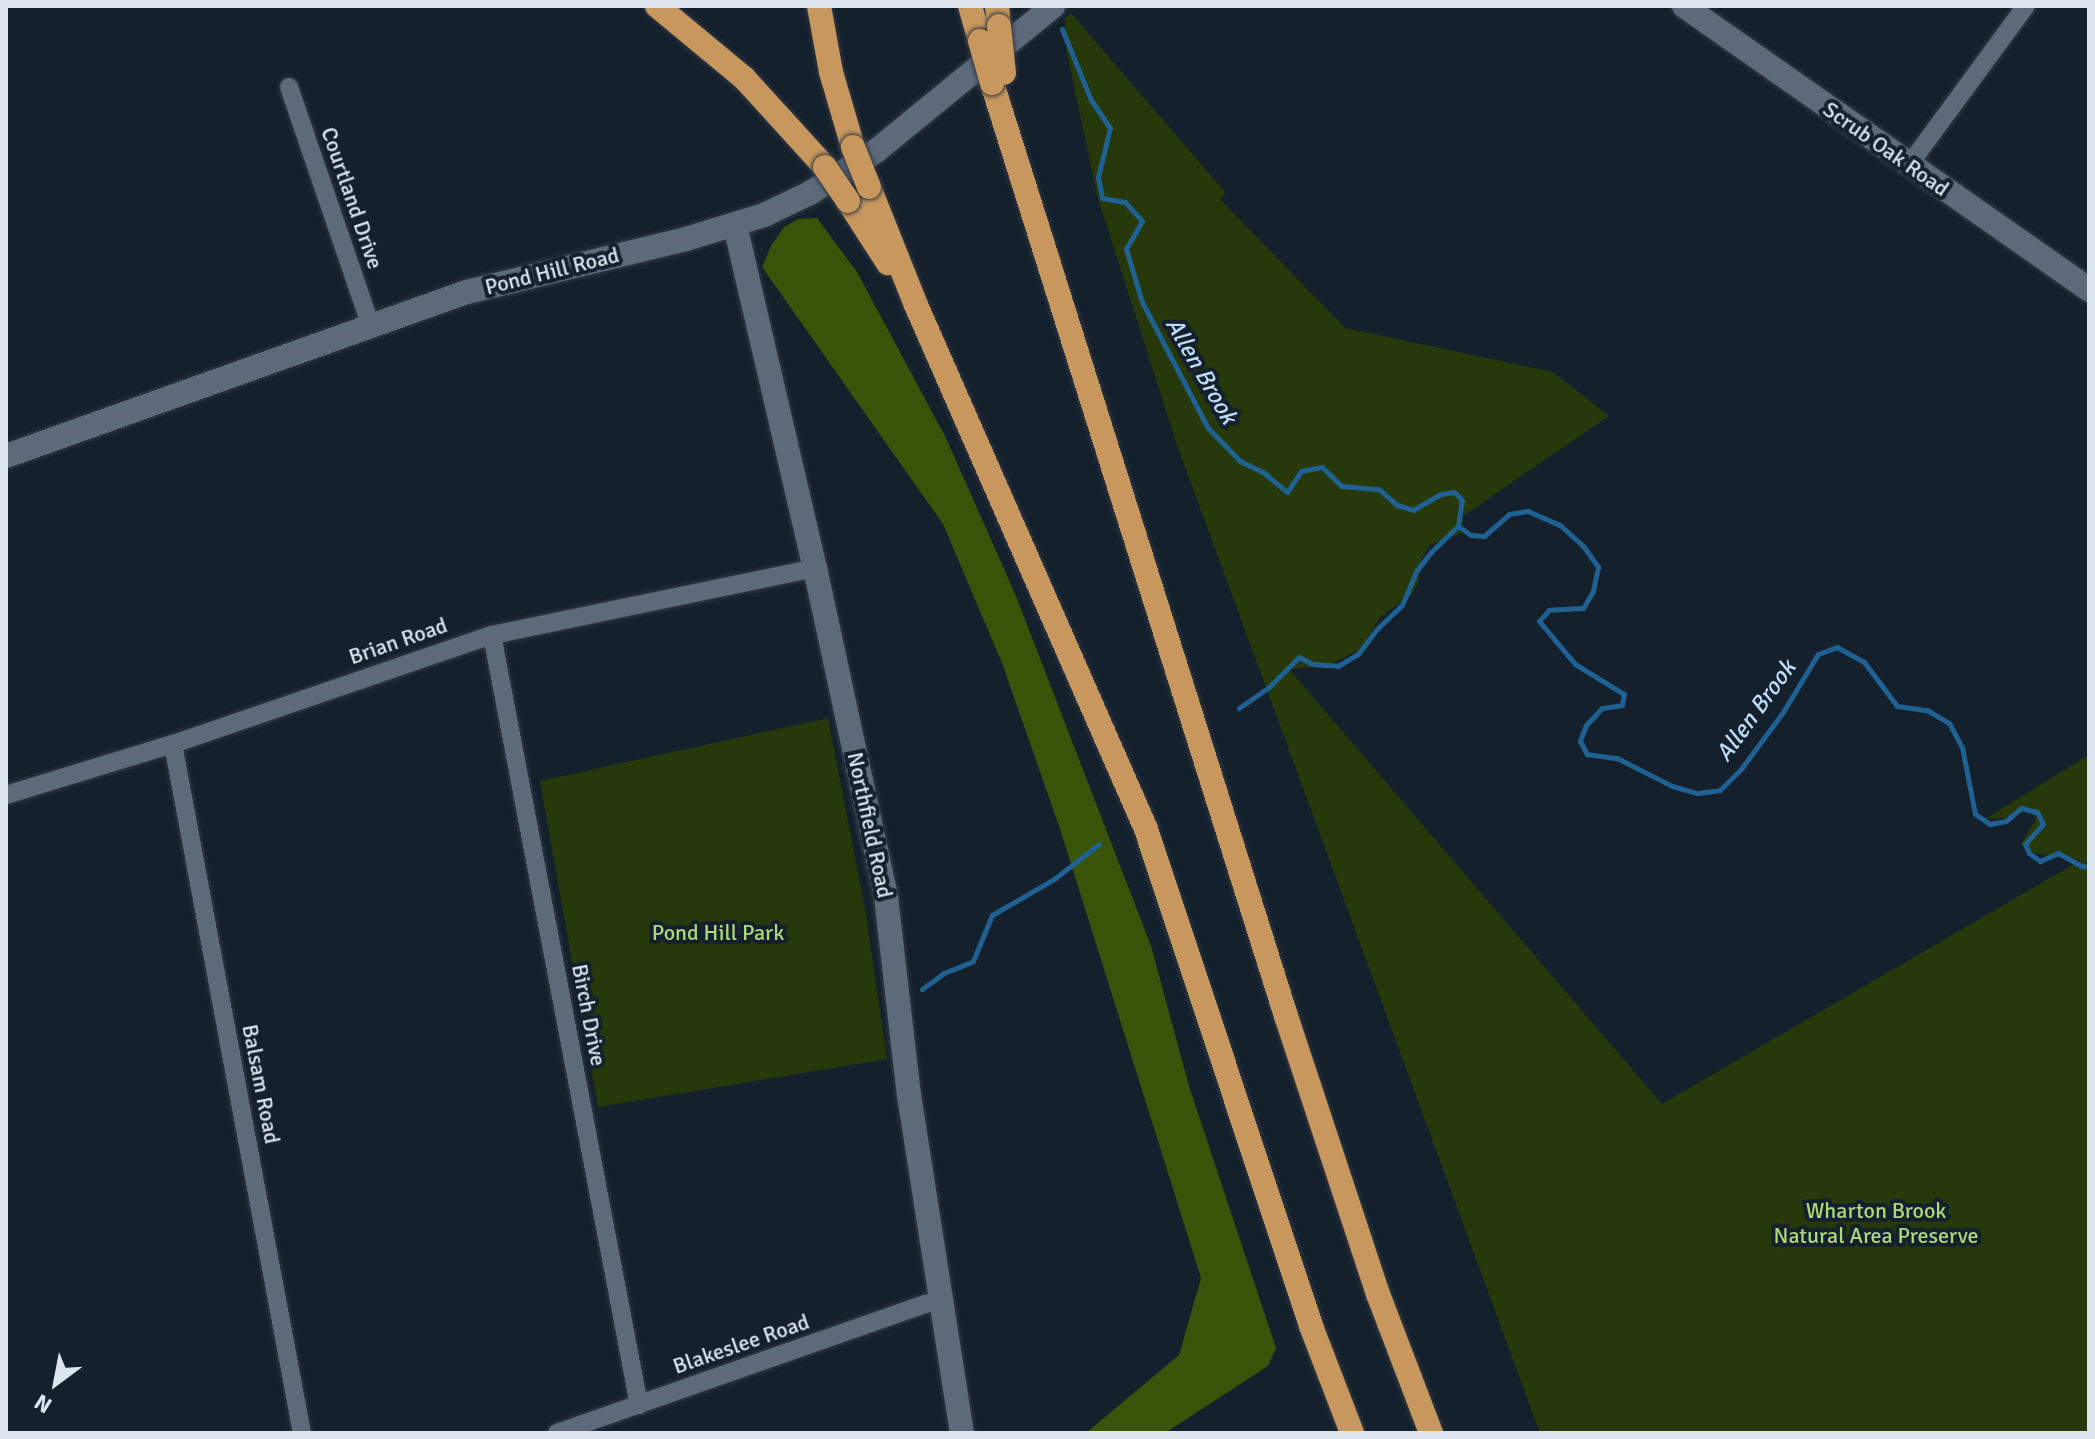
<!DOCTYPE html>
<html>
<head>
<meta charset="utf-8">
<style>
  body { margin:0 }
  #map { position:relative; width:2095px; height:1439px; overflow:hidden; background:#15202d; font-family:Signika,sans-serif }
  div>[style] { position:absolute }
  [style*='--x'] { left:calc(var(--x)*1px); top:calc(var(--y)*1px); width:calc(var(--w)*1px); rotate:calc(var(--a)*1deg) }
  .green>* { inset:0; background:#27390a }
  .forest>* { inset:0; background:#395408 }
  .stream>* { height:5px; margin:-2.5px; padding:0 2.5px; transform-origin:2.5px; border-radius:2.5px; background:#1f6192 }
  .roads { filter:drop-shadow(0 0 2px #323a45) drop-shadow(0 0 2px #323a45) }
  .street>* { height:18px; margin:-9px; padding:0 9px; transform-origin:9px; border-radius:9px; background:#5c6a7a }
  .secondary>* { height:24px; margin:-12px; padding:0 12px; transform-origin:12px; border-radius:12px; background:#5c6a7a }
  .highway>* { height:24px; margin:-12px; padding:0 12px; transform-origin:12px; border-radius:12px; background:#c8975d }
  .bridges { filter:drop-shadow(0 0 2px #323a45) drop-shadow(0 0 2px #323a45) }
  .highway-bridge>* { height:24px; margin:-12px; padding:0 12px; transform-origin:12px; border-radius:12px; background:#c8975d }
  span { translate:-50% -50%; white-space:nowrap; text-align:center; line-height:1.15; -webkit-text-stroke:8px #15202d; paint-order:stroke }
  .street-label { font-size:22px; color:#dde5ee }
  .park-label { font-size:22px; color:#add878 }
  .water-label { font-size:24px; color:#bcddfa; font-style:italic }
  .frame { position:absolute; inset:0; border:8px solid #dde5ee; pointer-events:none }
  .north { position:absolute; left:16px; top:1343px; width:80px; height:80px; -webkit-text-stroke:6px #15202d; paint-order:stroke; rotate:212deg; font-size:22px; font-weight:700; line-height:32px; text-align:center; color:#dde5ee }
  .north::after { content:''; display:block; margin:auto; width:28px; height:36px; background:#dde5ee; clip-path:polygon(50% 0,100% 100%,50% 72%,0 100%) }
</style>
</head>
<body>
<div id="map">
  <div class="green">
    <i style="clip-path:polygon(1071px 13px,1225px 192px,1221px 200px,1345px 328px,1553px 372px,1609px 416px,1463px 516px,1462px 533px,1430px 545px,1421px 560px,1418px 584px,1411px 595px,1381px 616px,1361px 649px,1327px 666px,1289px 669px,1662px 1104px,2081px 860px,2028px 852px,2021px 844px,2036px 819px,2029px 810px,2006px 818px,1985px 819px,2089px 755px,2089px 1433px,1540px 1433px,1177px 445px,1097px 195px,1065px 43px,1065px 18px)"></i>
    <i style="clip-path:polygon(828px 718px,865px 909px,887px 1059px,598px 1107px,540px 781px)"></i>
  </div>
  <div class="forest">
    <i style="clip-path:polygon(817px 218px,857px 272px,946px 438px,1016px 596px,1151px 946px,1189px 1086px,1276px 1348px,1268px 1366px,1165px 1433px,1086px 1433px,1179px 1355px,1201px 1278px,1060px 829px,1002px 663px,943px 524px,762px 267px,771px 246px,784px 227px,798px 219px)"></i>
  </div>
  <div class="stream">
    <i style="--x:1062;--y:29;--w:77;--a:67.8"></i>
    <i style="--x:1091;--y:100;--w:34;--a:56"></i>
    <i style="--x:1110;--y:128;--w:50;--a:103.8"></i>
    <i style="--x:1098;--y:177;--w:21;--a:79"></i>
    <i style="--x:1102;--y:198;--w:23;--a:10"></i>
    <i style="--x:1125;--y:202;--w:25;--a:48"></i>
    <i style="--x:1142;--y:221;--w:32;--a:120"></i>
    <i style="--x:1126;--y:249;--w:55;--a:73.2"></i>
    <i style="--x:1142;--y:302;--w:142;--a:62.4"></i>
    <i style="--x:1208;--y:428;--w:46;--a:45.9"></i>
    <i style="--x:1240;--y:461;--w:25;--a:26"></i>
    <i style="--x:1263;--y:472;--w:31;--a:40"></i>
    <i style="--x:1287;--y:492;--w:25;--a:-56"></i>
    <i style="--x:1301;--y:471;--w:21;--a:-11"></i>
    <i style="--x:1322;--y:467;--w:28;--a:44"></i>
    <i style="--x:1342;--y:486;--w:37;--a:5"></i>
    <i style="--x:1379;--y:489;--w:24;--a:42"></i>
    <i style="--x:1397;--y:505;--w:17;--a:17"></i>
    <i style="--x:1413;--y:510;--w:32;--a:-30"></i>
    <i style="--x:1441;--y:494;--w:13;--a:-9"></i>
    <i style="--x:1454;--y:492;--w:11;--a:45"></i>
    <i style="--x:1462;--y:500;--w:26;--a:99"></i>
    <i style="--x:1458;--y:526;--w:16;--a:35"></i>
    <i style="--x:1471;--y:535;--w:13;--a:4"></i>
    <i style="--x:1484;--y:536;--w:33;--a:-41"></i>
    <i style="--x:1509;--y:514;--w:19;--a:-9"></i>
    <i style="--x:1528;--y:511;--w:36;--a:24"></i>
    <i style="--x:1561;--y:526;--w:30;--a:42"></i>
    <i style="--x:1583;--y:546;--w:26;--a:54"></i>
    <i style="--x:1598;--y:567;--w:25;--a:102"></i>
    <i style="--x:1593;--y:591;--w:20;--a:120"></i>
    <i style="--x:1583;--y:608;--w:34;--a:177"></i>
    <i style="--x:1549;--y:610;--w:15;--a:132"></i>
    <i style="--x:1539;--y:621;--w:56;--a:50.1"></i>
    <i style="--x:1575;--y:664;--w:57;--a:31.5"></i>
    <i style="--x:1624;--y:694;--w:11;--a:100"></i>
    <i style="--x:1622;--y:705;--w:20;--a:171"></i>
    <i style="--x:1602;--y:708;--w:23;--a:133"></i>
    <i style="--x:1586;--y:725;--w:17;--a:111"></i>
    <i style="--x:1580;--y:741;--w:15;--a:62"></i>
    <i style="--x:1587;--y:754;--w:30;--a:8"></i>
    <i style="--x:1617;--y:758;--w:62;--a:27"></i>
    <i style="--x:1672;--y:786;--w:26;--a:16"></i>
    <i style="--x:1697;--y:793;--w:23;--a:-7"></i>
    <i style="--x:1720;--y:790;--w:30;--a:-45"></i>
    <i style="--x:1741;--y:769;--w:71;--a:-53.6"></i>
    <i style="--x:1783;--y:712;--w:68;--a:-58.9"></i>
    <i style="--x:1818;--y:654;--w:20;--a:-20"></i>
    <i style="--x:1837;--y:647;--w:31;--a:29"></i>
    <i style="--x:1864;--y:662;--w:55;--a:53.1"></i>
    <i style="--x:1897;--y:706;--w:30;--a:8"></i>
    <i style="--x:1927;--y:710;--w:26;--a:31"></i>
    <i style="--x:1949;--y:723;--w:27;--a:62"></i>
    <i style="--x:1962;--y:747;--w:68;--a:79"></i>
    <i style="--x:1975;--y:814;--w:18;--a:34"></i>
    <i style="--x:1990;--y:824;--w:16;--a:-11"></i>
    <i style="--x:2006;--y:821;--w:20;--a:-41"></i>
    <i style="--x:2021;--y:808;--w:16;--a:14"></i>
    <i style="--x:2037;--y:812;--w:13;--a:63"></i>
    <i style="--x:2043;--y:824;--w:27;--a:132"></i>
    <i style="--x:2025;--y:844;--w:10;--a:66"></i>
    <i style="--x:2029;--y:853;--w:14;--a:36"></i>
    <i style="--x:2040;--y:861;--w:20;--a:-24"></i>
    <i style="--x:2058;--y:853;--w:26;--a:29"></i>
    <i style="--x:2081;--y:866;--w:8;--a:7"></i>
    <i style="--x:1239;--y:708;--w:37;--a:-35"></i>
    <i style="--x:1269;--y:687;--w:42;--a:-45"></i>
    <i style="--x:1299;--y:657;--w:15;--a:28"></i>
    <i style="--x:1312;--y:664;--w:26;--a:4"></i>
    <i style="--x:1338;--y:666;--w:23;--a:-31"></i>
    <i style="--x:1358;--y:654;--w:31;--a:-53"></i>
    <i style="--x:1377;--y:629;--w:35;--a:-44"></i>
    <i style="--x:1402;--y:605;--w:38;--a:-67"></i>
    <i style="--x:1417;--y:570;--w:23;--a:-52"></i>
    <i style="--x:1431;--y:552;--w:37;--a:-44"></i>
    <i style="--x:922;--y:989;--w:27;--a:-36"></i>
    <i style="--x:944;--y:973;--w:31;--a:-22"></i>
    <i style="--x:973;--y:961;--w:50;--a:-67.6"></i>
    <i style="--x:992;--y:915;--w:72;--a:-30.1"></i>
    <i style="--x:1054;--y:879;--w:57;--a:-37.9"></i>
  </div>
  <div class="roads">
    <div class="street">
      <i style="--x:289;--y:87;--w:250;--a:71.1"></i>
      <i style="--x:1909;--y:165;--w:197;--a:-53.7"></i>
      <i style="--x:492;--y:635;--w:784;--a:79.19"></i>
      <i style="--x:173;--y:744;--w:701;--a:79.4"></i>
      <i style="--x:6;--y:795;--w:175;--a:-17"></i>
      <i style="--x:173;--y:744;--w:337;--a:-18.9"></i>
      <i style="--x:492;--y:635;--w:330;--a:-11.7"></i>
      <i style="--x:557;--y:1433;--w:390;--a:-19.3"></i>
      <i style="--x:925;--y:1304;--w:17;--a:-10"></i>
    </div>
    <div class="secondary">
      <i style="--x:1684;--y:6;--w:495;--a:35"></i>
      <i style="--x:735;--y:225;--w:352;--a:76.9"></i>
      <i style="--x:815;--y:568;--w:337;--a:77.8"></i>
      <i style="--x:886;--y:897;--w:199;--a:83.4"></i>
      <i style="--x:909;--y:1095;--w:342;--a:81.1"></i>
      <i style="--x:6;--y:456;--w:489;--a:-19.6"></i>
      <i style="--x:467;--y:292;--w:225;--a:-13.6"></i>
      <i style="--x:686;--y:239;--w:82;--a:-17.1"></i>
      <i style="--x:764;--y:215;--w:51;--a:-25.6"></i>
      <i style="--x:810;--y:193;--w:78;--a:-32.5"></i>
      <i style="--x:876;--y:151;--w:229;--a:-39.3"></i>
    </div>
    <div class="highway">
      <i style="--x:657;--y:6;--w:113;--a:39.6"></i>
      <i style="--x:744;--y:78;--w:120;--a:47.7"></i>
      <i style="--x:819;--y:6;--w:67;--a:79.7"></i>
      <i style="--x:831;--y:72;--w:78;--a:73.7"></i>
      <i style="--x:970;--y:6;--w:36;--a:74"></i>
      <i style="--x:997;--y:6;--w:20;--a:84"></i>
      <i style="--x:992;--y:83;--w:978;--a:72.51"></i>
      <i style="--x:1286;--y:1016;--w:293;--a:71.7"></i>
      <i style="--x:1378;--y:1294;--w:149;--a:69.1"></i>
      <i style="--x:869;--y:187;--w:127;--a:68.3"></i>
      <i style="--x:916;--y:305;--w:572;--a:66.3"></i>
      <i style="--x:1146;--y:829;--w:524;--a:71.63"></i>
      <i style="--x:1311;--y:1326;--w:115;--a:69"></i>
      <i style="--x:848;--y:201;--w:74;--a:57.2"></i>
    </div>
  </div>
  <div class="bridges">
    <div class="highway-bridge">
      <i style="--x:999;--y:26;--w:47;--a:83.9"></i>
      <i style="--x:980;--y:41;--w:44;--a:74.1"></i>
      <i style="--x:853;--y:147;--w:43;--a:68.2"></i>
      <i style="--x:825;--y:167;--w:41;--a:55.9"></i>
    </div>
  </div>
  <div class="street-label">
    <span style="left:1886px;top:149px;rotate:35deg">Scrub Oak Road</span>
    <span style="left:352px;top:198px;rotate:71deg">Courtland Drive</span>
    <span style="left:552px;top:271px;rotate:-14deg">Pond Hill Road</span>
    <span style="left:398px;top:641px;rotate:-19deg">Brian Road</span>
    <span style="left:870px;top:825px;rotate:78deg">Northfield Road</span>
    <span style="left:589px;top:1015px;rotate:79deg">Birch Drive</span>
    <span style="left:261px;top:1084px;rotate:79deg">Balsam Road</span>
    <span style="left:741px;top:1344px;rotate:-19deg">Blakeslee Road</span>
  </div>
  <div class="park-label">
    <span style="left:718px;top:933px">Pond Hill Park</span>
    <span style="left:1876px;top:1223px">Wharton Brook<br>Natural Area Preserve</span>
  </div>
  <div class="water-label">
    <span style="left:1201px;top:371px;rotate:60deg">Allen Brook</span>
    <span style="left:1756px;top:711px;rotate:-54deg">Allen Brook</span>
  </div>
  <div class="frame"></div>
  <div class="north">N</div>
</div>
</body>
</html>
